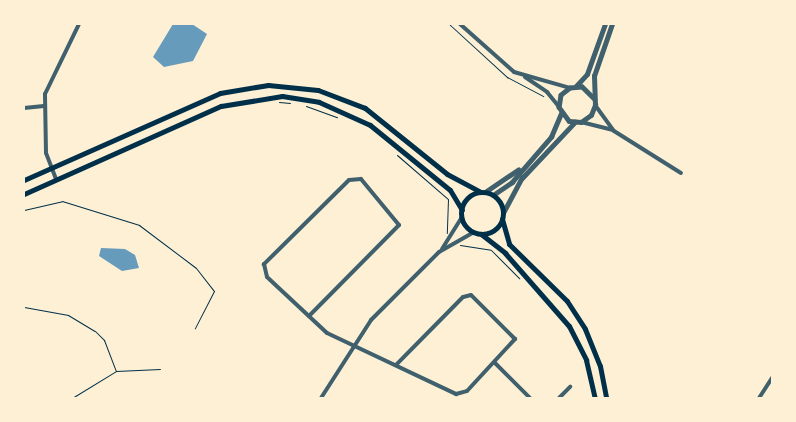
<!DOCTYPE html>
<html>
<head>
<meta charset="utf-8">
<style>
  body { margin:0 }
  #map { position:relative; width:796px; height:422px; overflow:hidden; background:#fdf0d5; font-family:"Sofia Sans Condensed",sans-serif }
  div>[style] { position:absolute }
  [style*='--x'] { left:calc(var(--x)*1px); top:calc(var(--y)*1px); width:calc(var(--w)*1px); rotate:calc(var(--a)*1deg) }
  .water>* { inset:0; background:#669bbc }
  .path>* { height:1px; margin:-0.5px; padding:0 0.5px; transform-origin:0.5px; border-radius:0.5px; background:#003049 }
  .minor>* { height:4px; margin:-2px; padding:0 2px; transform-origin:2px; border-radius:2px; background:#3f606c }
  .tertiary>* { height:4.5px; margin:-2.25px; padding:0 2.25px; transform-origin:2.25px; border-radius:2.25px; background:#3f606c }
  .secondary>* { height:5px; margin:-2.5px; padding:0 2.5px; transform-origin:2.5px; border-radius:2.5px; background:#003049 }
  .secondary>.ring { margin:-2.5px; padding:0; box-sizing:content-box; background:none; border:5px solid #003049; border-radius:50% }
  span { translate:-50% -50%; white-space:nowrap; text-align:center; line-height:1.15; -webkit-text-stroke:4px #fdf0d5; paint-order:stroke }
  .frame { position:absolute; inset:0; border:25px solid #fdf0d5; pointer-events:none }
</style>
</head>
<body>
<div id="map">
  <div class="water">
    <i style="clip-path:polygon(173px 24px,192px 24px,207px 34px,193px 61px,164px 67px,153px 57px)"></i>
    <i style="clip-path:polygon(101px 248px,125px 249px,135px 255px,139px 268px,122px 271px,99px 256px)"></i>
  </div>
  <div class="path">
    <i style="--x:449;--y:24;--w:79;--a:42.4"></i>
    <i style="--x:507;--y:77;--w:41;--a:27.8"></i>
    <i style="--x:279;--y:102;--w:11;--a:5"></i>
    <i style="--x:306;--y:106;--w:33;--a:20"></i>
    <i style="--x:397;--y:155;--w:67;--a:40.8"></i>
    <i style="--x:448;--y:199;--w:34;--a:92"></i>
    <i style="--x:24;--y:210;--w:39;--a:-13"></i>
    <i style="--x:62;--y:201;--w:81;--a:17.3"></i>
    <i style="--x:139;--y:225;--w:71;--a:37"></i>
    <i style="--x:196;--y:268;--w:29;--a:52"></i>
    <i style="--x:214;--y:291;--w:42;--a:117.2"></i>
    <i style="--x:460;--y:245;--w:31;--a:9"></i>
    <i style="--x:491;--y:250;--w:40;--a:45"></i>
    <i style="--x:24;--y:307;--w:45;--a:10.3"></i>
    <i style="--x:68;--y:315;--w:31;--a:31"></i>
    <i style="--x:95;--y:331;--w:13;--a:45"></i>
    <i style="--x:104;--y:340;--w:33;--a:69"></i>
    <i style="--x:72;--y:398;--w:52;--a:-31.5"></i>
    <i style="--x:116;--y:371;--w:44;--a:-2.6"></i>
  </div>
  <div class="minor">
    <i style="--x:460;--y:24;--w:72;--a:41.6"></i>
    <i style="--x:514;--y:72;--w:58;--a:15.9"></i>
    <i style="--x:525;--y:77;--w:27;--a:34"></i>
    <i style="--x:547;--y:92;--w:19;--a:51"></i>
    <i style="--x:595;--y:105;--w:32;--a:54"></i>
    <i style="--x:614;--y:131;--w:79;--a:32.1"></i>
    <i style="--x:24;--y:108;--w:20;--a:-6"></i>
    <i style="--x:581;--y:122;--w:32;--a:14"></i>
    <i style="--x:56;--y:179;--w:28;--a:-111"></i>
    <i style="--x:46;--y:153;--w:59;--a:-91"></i>
    <i style="--x:45;--y:94;--w:78;--a:-64.1"></i>
    <i style="--x:442;--y:249;--w:38;--a:-58"></i>
    <i style="--x:309;--y:316;--w:128;--a:-45.3"></i>
    <i style="--x:399;--y:225;--w:60;--a:-129.6"></i>
    <i style="--x:361;--y:179;--w:12;--a:175"></i>
    <i style="--x:349;--y:180;--w:120;--a:135.3"></i>
    <i style="--x:264;--y:264;--w:13;--a:77"></i>
    <i style="--x:267;--y:277;--w:82;--a:43"></i>
    <i style="--x:327;--y:333;--w:143;--a:25.3"></i>
    <i style="--x:456;--y:394;--w:11;--a:-15"></i>
    <i style="--x:467;--y:391;--w:71;--a:-47.3"></i>
    <i style="--x:515;--y:339;--w:62;--a:-135"></i>
    <i style="--x:471;--y:295;--w:8;--a:166"></i>
    <i style="--x:463;--y:297;--w:95;--a:134.6"></i>
    <i style="--x:495;--y:363;--w:49;--a:45"></i>
    <i style="--x:321;--y:398;--w:93;--a:-57.3"></i>
    <i style="--x:371;--y:320;--w:96;--a:-45"></i>
    <i style="--x:439;--y:252;--w:40;--a:-29.7"></i>
    <i style="--x:559;--y:398;--w:16;--a:-45"></i>
    <i style="--x:759;--y:398;--w:24;--a:-57"></i>
  </div>
  <div class="tertiary">
    <i style="--x:576;--y:86;--w:16;--a:-47"></i>
    <i style="--x:587;--y:74;--w:53;--a:-70.2"></i>
    <i style="--x:594;--y:99;--w:17;--a:-135"></i>
    <i style="--x:582;--y:87;--w:12;--a:175"></i>
    <i style="--x:570;--y:88;--w:11;--a:142"></i>
    <i style="--x:561;--y:95;--w:12;--a:99"></i>
    <i style="--x:559;--y:107;--w:17;--a:54"></i>
    <i style="--x:569;--y:121;--w:12;--a:5"></i>
    <i style="--x:581;--y:122;--w:12;--a:-35"></i>
    <i style="--x:591;--y:115;--w:11;--a:-68"></i>
    <i style="--x:595;--y:105;--w:29;--a:-92"></i>
    <i style="--x:594;--y:76;--w:55;--a:-70.9"></i>
    <i style="--x:485;--y:192;--w:40;--a:-34"></i>
    <i style="--x:493;--y:195;--w:23;--a:-34"></i>
    <i style="--x:512;--y:182;--w:60;--a:-49.1"></i>
    <i style="--x:551;--y:137;--w:26;--a:-67"></i>
    <i style="--x:503;--y:213;--w:40;--a:-62"></i>
    <i style="--x:522;--y:178;--w:77;--a:-46.6"></i>
  </div>
  <div class="secondary">
    <i style="--x:24;--y:180;--w:214;--a:-23.9"></i>
    <i style="--x:220;--y:93;--w:49;--a:-9.5"></i>
    <i style="--x:268;--y:85;--w:50;--a:5.7"></i>
    <i style="--x:318;--y:90;--w:50;--a:21"></i>
    <i style="--x:365;--y:108;--w:105;--a:38.8"></i>
    <i style="--x:447;--y:174;--w:38;--a:28"></i>
    <i class="ring" style="left:461px;top:192px;width:37px;height:37px"></i>
    <i style="--x:24;--y:194;--w:216;--a:-24.1"></i>
    <i style="--x:221;--y:106;--w:62;--a:-9.3"></i>
    <i style="--x:282;--y:96;--w:37;--a:9"></i>
    <i style="--x:319;--y:102;--w:56;--a:24.3"></i>
    <i style="--x:370;--y:125;--w:103;--a:39.1"></i>
    <i style="--x:450;--y:190;--w:23;--a:59"></i>
    <i style="--x:502;--y:219;--w:26;--a:74"></i>
    <i style="--x:509;--y:244;--w:81;--a:44.5"></i>
    <i style="--x:567;--y:301;--w:33;--a:57"></i>
    <i style="--x:585;--y:329;--w:40;--a:68"></i>
    <i style="--x:600;--y:366;--w:33;--a:79"></i>
    <i style="--x:481;--y:234;--w:31;--a:38"></i>
    <i style="--x:505;--y:253;--w:97;--a:48.8"></i>
    <i style="--x:569;--y:326;--w:38;--a:63"></i>
    <i style="--x:586;--y:360;--w:39;--a:77"></i>
  </div>
  <div class="frame"></div>
</div>
</body>
</html>
